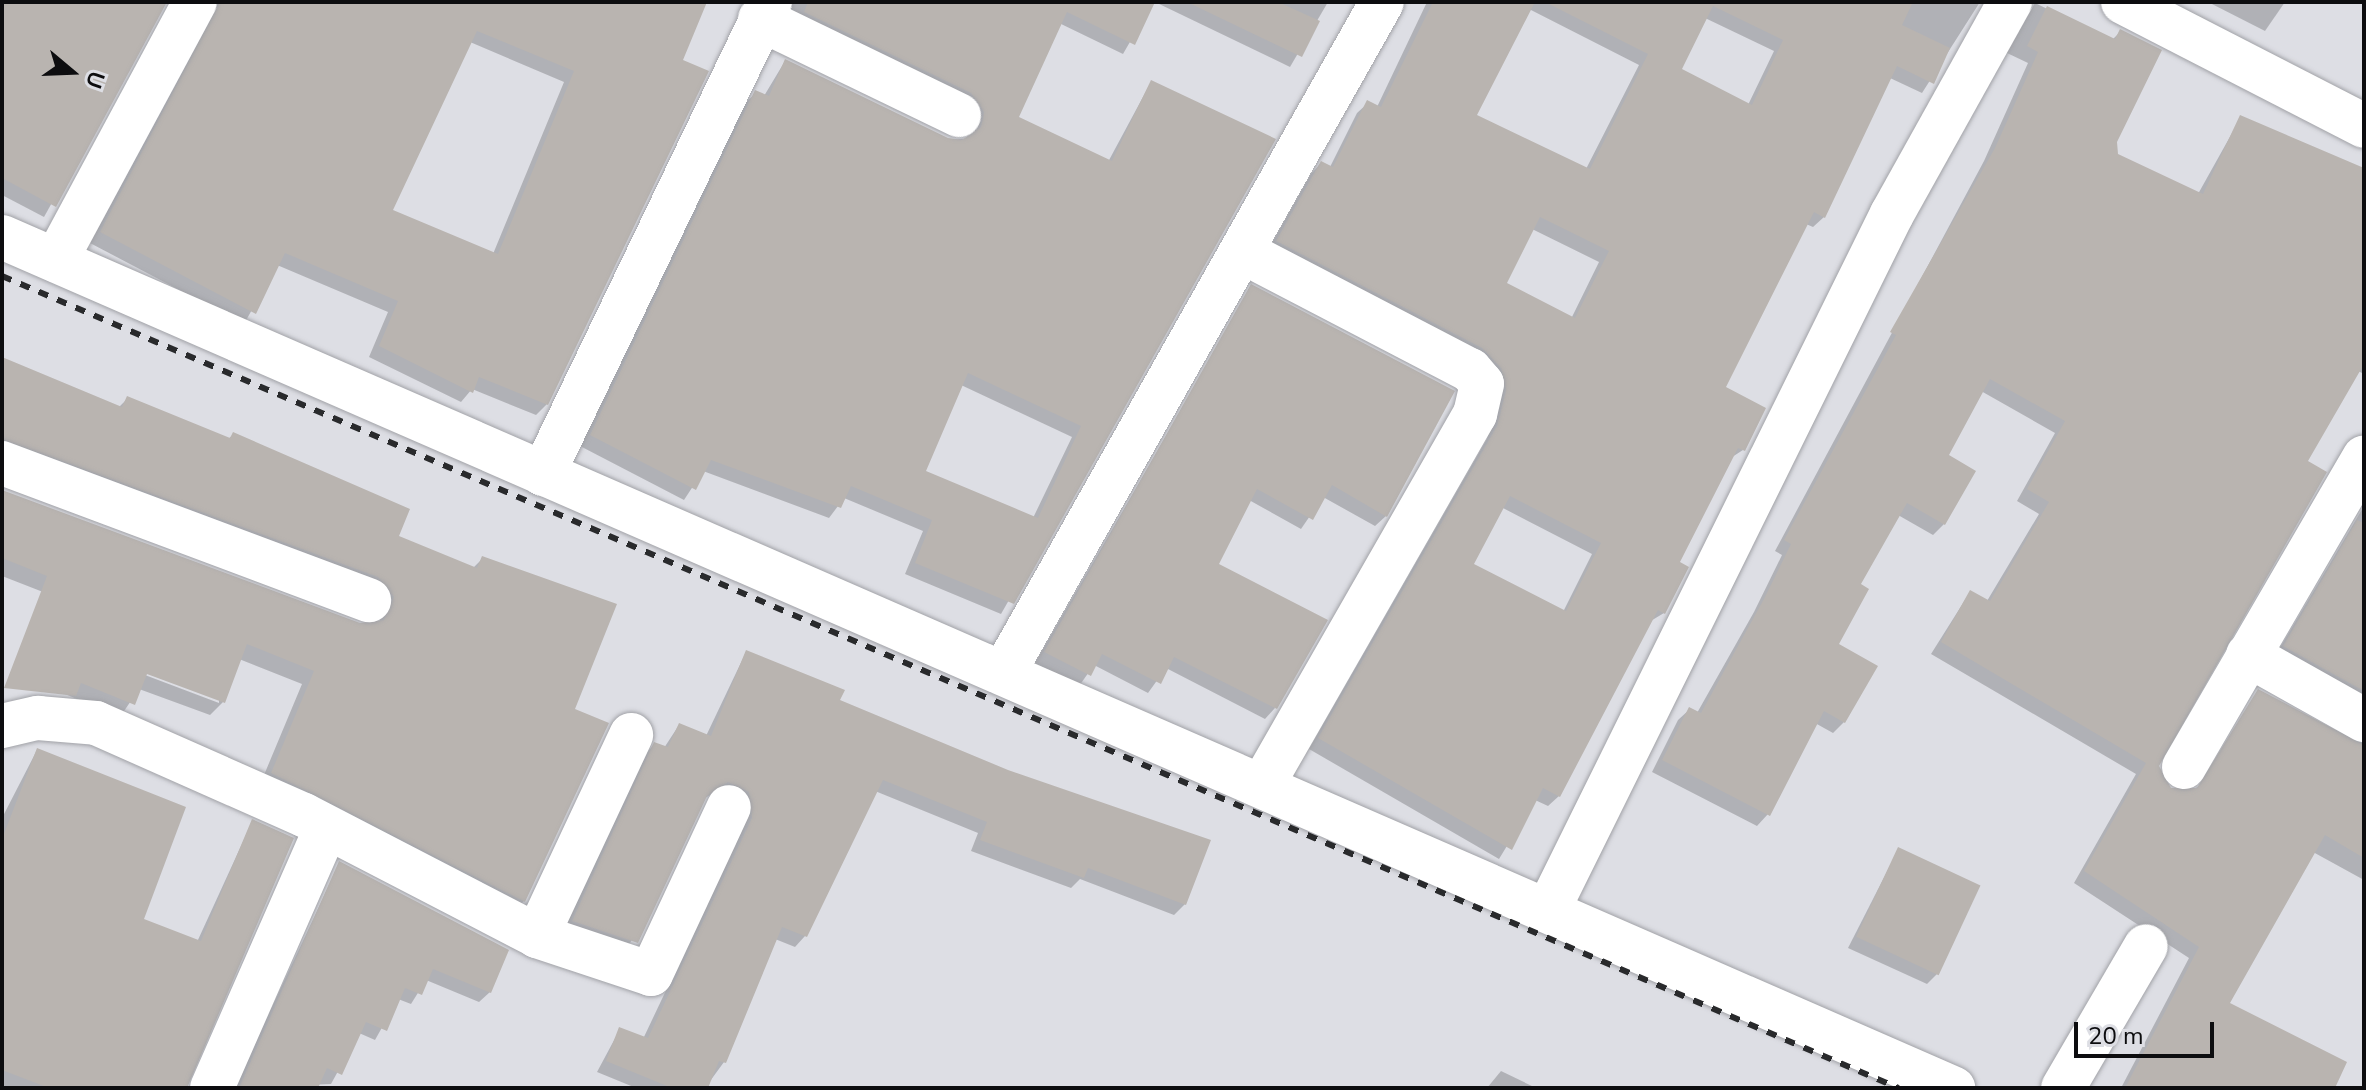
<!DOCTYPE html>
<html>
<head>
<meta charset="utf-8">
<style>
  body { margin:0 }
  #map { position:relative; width:2366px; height:1090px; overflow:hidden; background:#dddee4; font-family:"Nunito Sans",sans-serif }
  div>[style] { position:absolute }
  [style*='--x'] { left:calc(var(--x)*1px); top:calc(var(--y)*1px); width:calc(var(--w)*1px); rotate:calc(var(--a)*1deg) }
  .shadow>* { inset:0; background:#0003 }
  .building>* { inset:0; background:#b9b4b0; transform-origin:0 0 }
  .roads { filter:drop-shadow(0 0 2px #a1a2a7) drop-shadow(0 0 2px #a1a2a7) }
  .minor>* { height:44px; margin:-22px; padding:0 22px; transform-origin:22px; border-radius:22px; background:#fff }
  .rail>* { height:6px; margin-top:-3px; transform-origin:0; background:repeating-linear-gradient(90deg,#292a2c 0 10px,transparent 0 20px) }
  span { translate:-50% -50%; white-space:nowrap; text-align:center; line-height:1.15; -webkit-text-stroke:6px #dddee4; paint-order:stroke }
  .frame { position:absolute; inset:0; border:4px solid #0d0d0f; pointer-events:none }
  .north { position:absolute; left:32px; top:32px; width:80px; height:80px; -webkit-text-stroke:6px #dddee4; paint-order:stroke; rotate:109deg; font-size:22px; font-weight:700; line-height:32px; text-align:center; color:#0d0d0f }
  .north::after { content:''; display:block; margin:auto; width:28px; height:36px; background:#0d0d0f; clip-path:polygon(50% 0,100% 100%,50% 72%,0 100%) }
  .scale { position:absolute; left:2074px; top:1022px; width:140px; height:36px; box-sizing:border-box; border:4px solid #0d0d0f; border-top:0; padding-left:10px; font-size:24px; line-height:28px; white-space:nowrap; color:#0d0d0f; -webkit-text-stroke:6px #dddee4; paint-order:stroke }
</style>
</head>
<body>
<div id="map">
  <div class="shadow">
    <i style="clip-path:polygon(2px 2px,164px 2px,44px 217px,2px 195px)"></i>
    <i style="clip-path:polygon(evenodd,207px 2px,704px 2px,547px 404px,536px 415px,472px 389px,461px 402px,369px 357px,388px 312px,277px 265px,244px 324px,90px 243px,207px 26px,207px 2px,470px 42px,564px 82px,493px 254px,391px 211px,470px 42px)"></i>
    <i style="clip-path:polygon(evenodd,781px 2px,1153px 2px,1123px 54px,1059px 23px,1017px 118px,1108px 162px,1151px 82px,1273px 140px,1001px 614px,905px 574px,923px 531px,844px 498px,829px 518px,703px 471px,684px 500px,580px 446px,745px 103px,756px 93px,764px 96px,785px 61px,948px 140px,972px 138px,974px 124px,784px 18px,781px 2px,961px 385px,1072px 437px,1033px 518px,923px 472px,961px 385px)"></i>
    <i style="clip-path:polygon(1155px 2px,1328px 2px,1290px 67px)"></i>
    <i style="clip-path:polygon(evenodd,1427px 2px,1980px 2px,1922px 93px,1890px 78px,1824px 217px,1813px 227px,1806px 224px,1723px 388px,1743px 450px,1729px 459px,1677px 563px,1664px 613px,1649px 622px,1559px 796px,1548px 806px,1535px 800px,1499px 859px,1309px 749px,1487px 439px,1497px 401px,1267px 252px,1311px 174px,1321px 163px,1330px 167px,1357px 113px,1368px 103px,1377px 107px,1427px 2px,1529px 9px,1639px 65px,1586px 169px,1475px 116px,1529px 9px,1427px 2px,1705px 18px,1774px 51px,1748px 105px,1679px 70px,1705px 18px,1427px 2px,1532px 229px,1599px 262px,1571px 319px,1504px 284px,1532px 229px,1427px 2px,1501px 507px,1592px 554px,1563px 612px,1472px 565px,1501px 507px)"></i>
    <i style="clip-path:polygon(2208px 2px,2285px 2px,2265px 31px)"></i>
    <i style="clip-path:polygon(2035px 3px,2112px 40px,2121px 31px,2116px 155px,2198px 194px,2241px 117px,2364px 170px,2364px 374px,2358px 371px,2305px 462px,2157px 768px,2169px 790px,2185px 794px,2199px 786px,2258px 692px,2364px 744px,2364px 880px,2313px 852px,2227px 1004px,2332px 1088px,2121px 1088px,2189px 958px,2074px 883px,2136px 774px,1931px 654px,1970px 592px,1987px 601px,2039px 514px,2017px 501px,2055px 433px,1981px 391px,1946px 456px,1944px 524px,1933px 535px,1898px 515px,1858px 585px,1836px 644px,1844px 722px,1833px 733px,1815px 723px,1768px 814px,1757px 826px,1652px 772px,1678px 720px,1690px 709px,1697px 713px,1754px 612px,1782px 555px,1775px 551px,1984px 161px,2028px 63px,2007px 53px)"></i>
    <i style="clip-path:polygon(1252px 287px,1386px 516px,1375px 526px,1323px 497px,1301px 529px,1249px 500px,1216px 565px,1275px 708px,1265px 719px,1166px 668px,1148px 693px,1094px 665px,1079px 686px,1035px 663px)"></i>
    <i style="clip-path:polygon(evenodd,2px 359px,118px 408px,127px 399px,228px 439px,233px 435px,396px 537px,473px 568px,483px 558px,572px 710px,524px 901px,511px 914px,259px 787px,302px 684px,239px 659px,223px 702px,210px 715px,139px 689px,120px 717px,53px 689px,43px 592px,2px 576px,2px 492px,360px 625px,380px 622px,381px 609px,2px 454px,2px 359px,139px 668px,219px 699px,219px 703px,137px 672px,139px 668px)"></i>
    <i style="clip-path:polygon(2364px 506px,2364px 709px,2274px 658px)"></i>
    <i style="clip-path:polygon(746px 652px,838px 702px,1185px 904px,1174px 915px,1080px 879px,1071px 888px,971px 851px,978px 833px,875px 791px,805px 936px,795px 947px,775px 939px,724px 1062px,705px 1088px,636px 1088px,597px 1072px,620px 1029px,643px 1039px,742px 830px,715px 792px,702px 800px,625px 953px,562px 932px,644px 755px,655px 744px,664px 748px,679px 725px,706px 736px)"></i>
    <i style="clip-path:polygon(37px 750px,142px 920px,197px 942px,252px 822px,185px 1088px,2px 1088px,2px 818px)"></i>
    <i style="clip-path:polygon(1898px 850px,1938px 973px,1927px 984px,1848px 948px)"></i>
    <i style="clip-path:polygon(339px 864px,490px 992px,479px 1002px,426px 980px,411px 1004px,398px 999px,375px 1040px,359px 1033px,331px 1084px,234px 1088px)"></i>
    <i style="clip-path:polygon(1501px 1071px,1534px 1087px,1533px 1088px,1487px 1088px)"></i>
  </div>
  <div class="building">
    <i style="clip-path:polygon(2px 2px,167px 2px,56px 207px,2px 178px)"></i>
    <i style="clip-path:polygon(evenodd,220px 2px,707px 2px,683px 60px,709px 71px,548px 405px,479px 377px,473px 393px,379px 346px,398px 301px,285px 253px,256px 314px,100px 232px,220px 2px,477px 31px,574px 71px,498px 254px,393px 210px,477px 31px)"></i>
    <i style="clip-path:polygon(evenodd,808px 2px,1155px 2px,1135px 45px,1067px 12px,1019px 117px,1112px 161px,1151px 80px,1276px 139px,1014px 604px,915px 563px,932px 520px,851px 486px,841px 508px,711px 460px,696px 490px,590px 435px,755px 90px,769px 96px,785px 59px,948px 138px,962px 140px,981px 127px,984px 112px,971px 93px,804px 12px,808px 2px,968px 373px,1081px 426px,1038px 518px,926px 471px,968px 373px)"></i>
    <i style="clip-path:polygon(1187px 2px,1278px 2px,1320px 21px,1302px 57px)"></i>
    <i style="clip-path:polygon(evenodd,1433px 2px,1535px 2px,1477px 115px,1590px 169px,1648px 54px,1545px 2px,1913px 2px,1902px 25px,1950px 48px,1934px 84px,1897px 66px,1825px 218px,1814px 212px,1726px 387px,1766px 408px,1745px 451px,1738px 448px,1680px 562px,1689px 567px,1665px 614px,1658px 610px,1560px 797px,1543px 788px,1512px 850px,1318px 738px,1497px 426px,1506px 390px,1501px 368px,1482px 348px,1276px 241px,1321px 161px,1333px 167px,1367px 100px,1381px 107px,1433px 2px,1713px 6px,1783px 40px,1752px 105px,1682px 69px,1713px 6px,1433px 2px,1540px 217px,1609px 251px,1575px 318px,1507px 283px,1540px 217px,1433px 2px,1510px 496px,1601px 543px,1566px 611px,1474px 564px,1510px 496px)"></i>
    <i style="clip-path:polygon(2047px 6px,2115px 39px,2120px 29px,2162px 50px,2117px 142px,2118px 154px,2203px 194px,2240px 115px,2364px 168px,2364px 364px,2308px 461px,2327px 472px,2159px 766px,2171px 788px,2197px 788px,2258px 689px,2364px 745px,2364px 858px,2325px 835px,2230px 1003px,2347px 1062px,2335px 1088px,2125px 1088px,2199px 947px,2084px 871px,2146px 763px,1941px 642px,1970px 590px,1990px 601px,2049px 502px,2027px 489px,2065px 421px,1990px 379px,1949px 455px,1976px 471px,1945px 525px,1907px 503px,1861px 584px,1869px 589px,1839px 644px,1878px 666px,1845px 723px,1824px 711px,1770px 816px,1662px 760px,1689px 707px,1701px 713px,1764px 599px,1791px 544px,1784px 540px,1896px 335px,1890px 332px,1995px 148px,2038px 52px,2027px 46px)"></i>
    <i style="clip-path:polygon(1251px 284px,1455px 391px,1387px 517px,1332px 485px,1313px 520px,1257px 489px,1219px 564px,1328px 620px,1277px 709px,1174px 657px,1161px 684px,1102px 654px,1091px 676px,1044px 652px)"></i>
    <i style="clip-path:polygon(2px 357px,122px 407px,127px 396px,230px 438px,233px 432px,410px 509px,399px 536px,477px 568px,482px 556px,617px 604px,575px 709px,609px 723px,525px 902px,271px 773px,314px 671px,247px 644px,225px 703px,147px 674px,135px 705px,81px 683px,76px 696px,4px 688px,47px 576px,2px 558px,2px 490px,360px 623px,384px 620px,394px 597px,378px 577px,2px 439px)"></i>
    <i style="clip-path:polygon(2357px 520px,2364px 523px,2364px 691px,2283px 646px)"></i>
    <i style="clip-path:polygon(746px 650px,845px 690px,840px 700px,1008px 770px,1211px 840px,1186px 905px,1088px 868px,1084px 878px,980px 840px,987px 822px,883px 780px,807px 937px,782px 927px,726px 1063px,719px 1061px,708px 1088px,672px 1088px,606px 1061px,619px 1027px,648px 1038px,752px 818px,749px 792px,728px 782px,707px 796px,638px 943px,572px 921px,654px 742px,668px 747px,679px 723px,711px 736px)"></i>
    <i style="clip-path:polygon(37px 748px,186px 807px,144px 919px,201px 941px,252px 819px,294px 838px,187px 1088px,49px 1088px,2px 1070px,2px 839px)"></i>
    <i style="left:1898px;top:847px;width:91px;height:99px;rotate:25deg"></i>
    <i style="clip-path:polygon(339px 861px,509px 950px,491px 993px,433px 969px,422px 995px,405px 988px,387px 1031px,366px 1022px,342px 1075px,327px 1068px,318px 1088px,239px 1088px)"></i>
  </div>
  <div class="roads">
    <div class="minor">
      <i style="--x:2123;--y:2;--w:271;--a:27.2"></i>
      <i style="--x:760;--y:19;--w:221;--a:25.8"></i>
      <i style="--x:2;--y:237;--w:2129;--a:23.57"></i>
      <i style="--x:1243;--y:252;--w:256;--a:27.5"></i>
      <i style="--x:1470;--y:370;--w:18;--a:49"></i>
      <i style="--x:1482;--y:384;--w:31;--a:103"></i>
      <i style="--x:1475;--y:414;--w:424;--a:119.8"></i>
      <i style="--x:56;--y:260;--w:293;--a:-61.7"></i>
      <i style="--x:2;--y:463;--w:392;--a:20.5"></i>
      <i style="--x:543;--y:474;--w:524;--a:-64.32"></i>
      <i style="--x:2248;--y:655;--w:133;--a:29.3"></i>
      <i style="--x:1004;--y:672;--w:769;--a:-60.57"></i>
      <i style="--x:2;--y:726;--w:37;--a:-13"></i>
      <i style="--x:38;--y:718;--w:58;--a:4.9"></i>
      <i style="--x:96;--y:723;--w:227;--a:23.9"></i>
      <i style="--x:304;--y:815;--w:263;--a:27.4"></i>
      <i style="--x:537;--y:936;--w:222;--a:-64.9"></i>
      <i style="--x:2184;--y:767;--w:358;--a:-59.8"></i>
      <i style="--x:1549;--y:908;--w:774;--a:-63.7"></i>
      <i style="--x:1892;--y:214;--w:243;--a:-60.9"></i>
      <i style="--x:537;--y:936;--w:120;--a:18.4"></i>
      <i style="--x:651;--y:974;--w:184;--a:-65"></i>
      <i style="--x:212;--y:1088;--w:284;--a:-66.3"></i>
      <i style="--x:2063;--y:1088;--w:164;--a:-59.7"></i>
    </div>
  </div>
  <div class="rail">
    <i style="--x:2;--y:276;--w:2063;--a:23.18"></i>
  </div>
  <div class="frame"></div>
  <div class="north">U</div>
  <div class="scale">20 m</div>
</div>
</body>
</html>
